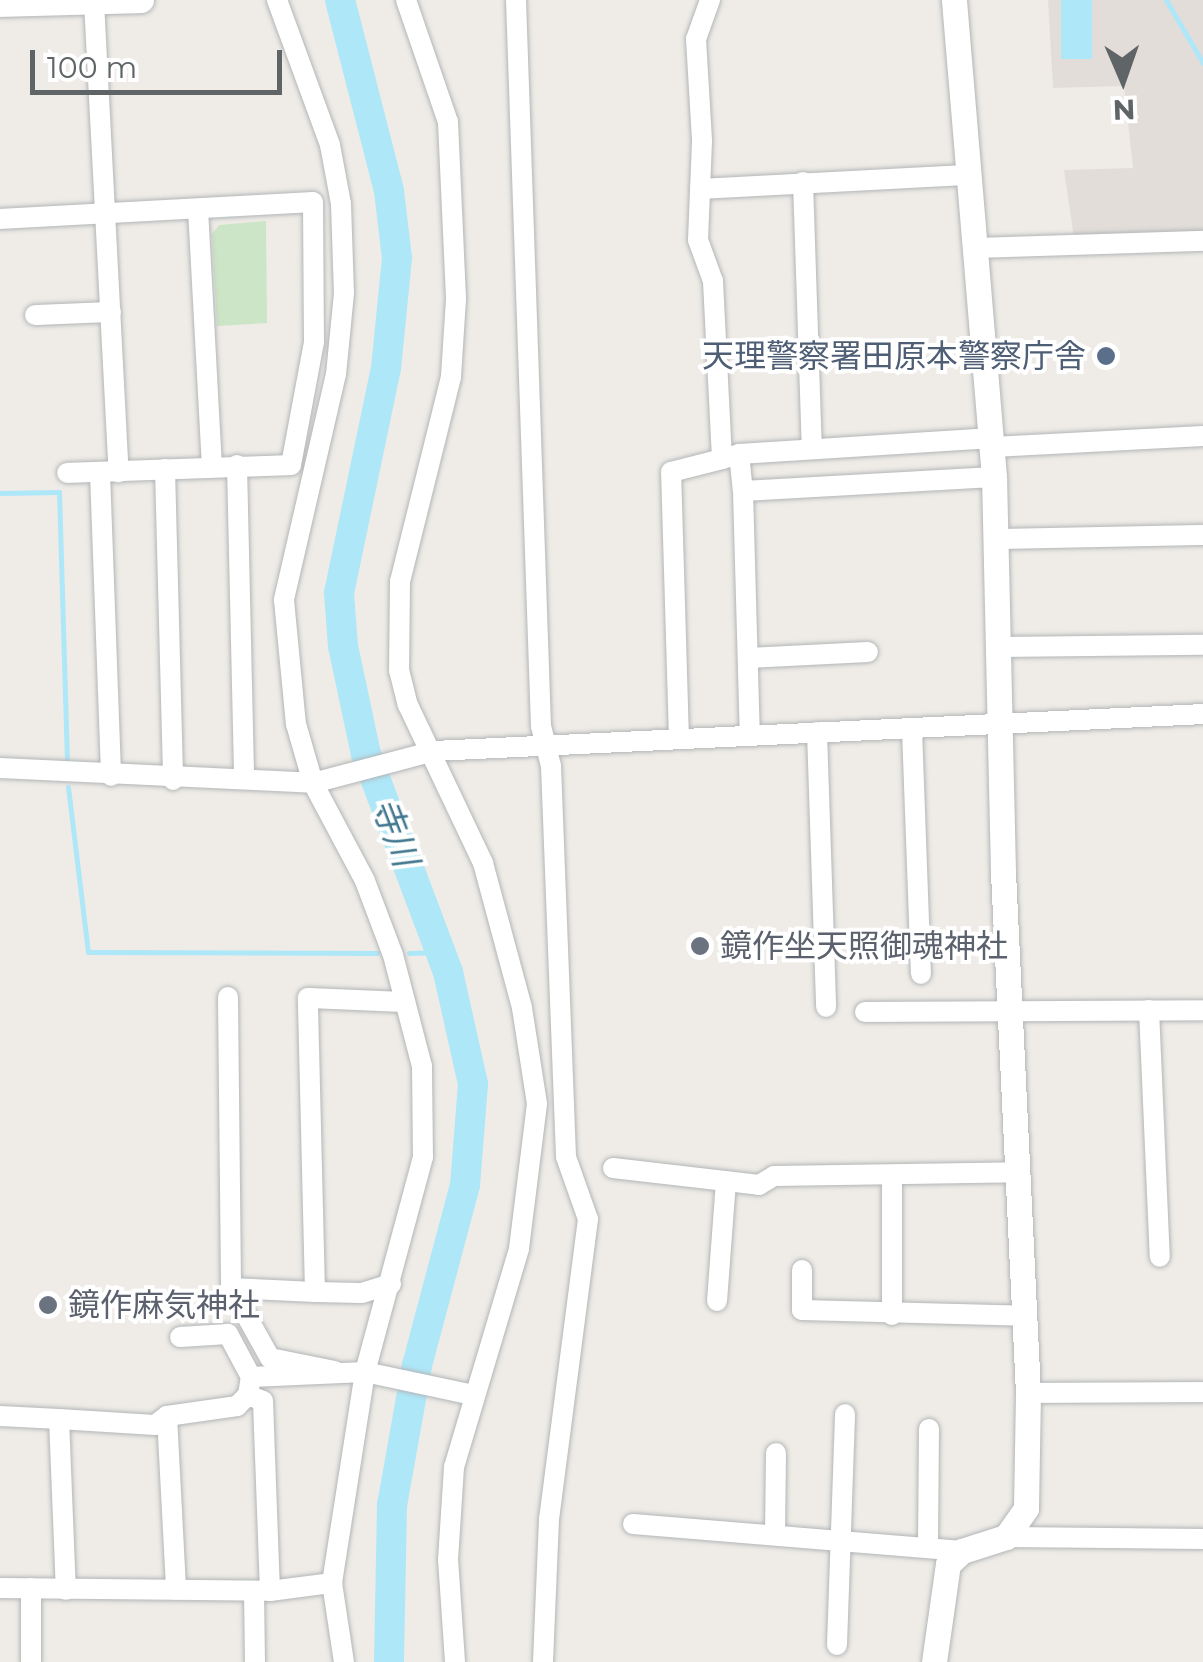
<!DOCTYPE html>
<html>
<head>
<meta charset="utf-8">
<style>
  body { margin:0 }
  #map { position:relative; width:1203px; height:1662px; overflow:hidden; background:#efece7; font-family:Montserrat,"Noto Sans JP",sans-serif }
  div>[style] { position:absolute }
  [style*='--x'] { left:calc(var(--x)*1px); top:calc(var(--y)*1px); width:calc(var(--w)*1px); rotate:calc(var(--a)*1deg) }
  .education>* { inset:0; background:#e2ddd9 }
  .green>* { inset:0; background:#cce5c6 }
  .water>* { inset:0; background:#aee7f8; transform-origin:0 0 }
  .stream>* { height:5px; margin:-2.5px; padding:0 2.5px; transform-origin:2.5px; border-radius:2.5px; background:#aee7f8 }
  .river>* { height:30px; margin:-15px; padding:0 15px; transform-origin:15px; border-radius:15px; background:#aee7f8 }
  .roads { filter:drop-shadow(0 0 2px #b2b6b8) drop-shadow(0 0 2px #b2b6b8) }
  .minor>* { height:20px; margin:-10px; padding:0 10px; transform-origin:10px; border-radius:10px; background:#fff }
  .tertiary>* { height:25px; margin:-12.5px; padding:0 12.5px; transform-origin:12.5px; border-radius:12.5px; background:#fff }
  .dots>* { width:28px; height:28px; translate:-50% -50%; box-sizing:border-box; border:5px solid #fff; border-radius:50% }
  span { translate:-50% -50%; white-space:nowrap; text-align:center; line-height:1.15; -webkit-text-stroke:8px #fff; paint-order:stroke }
  .service-label { font-size:32px; color:#4e5e75 }
  .right { translate:-100% -50%; text-align:right }
  .worship-label { font-size:32px; color:#5b616d }
  .left { translate:0 -50%; text-align:left }
  .water-label { font-size:35px; color:#427890; font-style:italic }
  .north { position:absolute; left:1073px; top:30px; width:100px; height:100px; -webkit-text-stroke:8px #fff; paint-order:stroke; rotate:178deg; font-size:28px; font-weight:700; line-height:40px; text-align:center; color:#5f6466 }
  .north::after { content:''; display:block; margin:auto; width:35px; height:45px; background:#5f6466; clip-path:polygon(50% 0,100% 100%,50% 72%,0 100%) }
  .scale { position:absolute; left:30px; top:50px; width:252px; height:45px; box-sizing:border-box; border:5px solid #5f6466; border-top:0; padding-left:12px; font-size:30px; line-height:35px; white-space:nowrap; color:#5f6466; -webkit-text-stroke:8px #fff; paint-order:stroke }
</style>
</head>
<body>
<div id="map">
  <div class="education">
    <i style="clip-path:polygon(1048px 0,1203px 0,1203px 234px,1074px 238px,1064px 170px,1133px 168px,1124px 86px,1053px 88px)"></i>
  </div>
  <div class="green">
    <i style="clip-path:polygon(266px 221px,267px 323px,217px 326px,212px 234px,219px 225px)"></i>
  </div>
  <div class="water">
    <i style="left:1061px;top:0;width:31px;height:59px"></i>
  </div>
  <div class="stream">
    <i style="--x:1166;--y:0;--w:73;--a:59.6"></i>
    <i style="--x:0;--y:493;--w:59;--a:-1"></i>
    <i style="--x:59;--y:492;--w:267;--a:88.3"></i>
    <i style="--x:68;--y:787;--w:166;--a:83.1"></i>
    <i style="--x:88;--y:952;--w:289;--a:0.2"></i>
    <i style="--x:409;--y:953;--w:32;--a:-2"></i>
  </div>
  <div class="river">
    <i style="--x:340;--y:0;--w:197;--a:75.6"></i>
    <i style="--x:389;--y:191;--w:67;--a:83.2"></i>
    <i style="--x:397;--y:258;--w:111;--a:95.7"></i>
    <i style="--x:386;--y:368;--w:230;--a:101.8"></i>
    <i style="--x:339;--y:593;--w:53;--a:85.7"></i>
    <i style="--x:343;--y:646;--w:110;--a:78"></i>
    <i style="--x:366;--y:754;--w:233;--a:69.4"></i>
    <i style="--x:448;--y:972;--w:115;--a:77.4"></i>
    <i style="--x:473;--y:1084;--w:101;--a:94.5"></i>
    <i style="--x:465;--y:1185;--w:186;--a:104.9"></i>
    <i style="--x:417;--y:1365;--w:142;--a:100.1"></i>
    <i style="--x:392;--y:1505;--w:157;--a:91.1"></i>
  </div>
  <div class="roads">
    <div class="minor">
      <i style="--x:277;--y:0;--w:154;--a:69.9"></i>
      <i style="--x:330;--y:145;--w:60;--a:79.4"></i>
      <i style="--x:341;--y:204;--w:89;--a:88.1"></i>
      <i style="--x:344;--y:293;--w:81;--a:95.6"></i>
      <i style="--x:336;--y:374;--w:232;--a:103"></i>
      <i style="--x:284;--y:600;--w:125;--a:84.5"></i>
      <i style="--x:296;--y:724;--w:61;--a:73.9"></i>
      <i style="--x:313;--y:783;--w:111;--a:62"></i>
      <i style="--x:365;--y:881;--w:79;--a:69.3"></i>
      <i style="--x:393;--y:955;--w:115;--a:75.4"></i>
      <i style="--x:422;--y:1066;--w:91;--a:89.4"></i>
      <i style="--x:423;--y:1157;--w:223;--a:105.1"></i>
      <i style="--x:365;--y:1372;--w:214;--a:98.9"></i>
      <i style="--x:332;--y:1583;--w:80;--a:81.4"></i>
      <i style="--x:406;--y:0;--w:129;--a:71"></i>
      <i style="--x:448;--y:122;--w:177;--a:87.4"></i>
      <i style="--x:456;--y:299;--w:78;--a:93.7"></i>
      <i style="--x:451;--y:377;--w:210;--a:104"></i>
      <i style="--x:400;--y:581;--w:89;--a:90.6"></i>
      <i style="--x:399;--y:670;--w:36;--a:76"></i>
      <i style="--x:408;--y:705;--w:175;--a:64.6"></i>
      <i style="--x:483;--y:863;--w:150;--a:74.9"></i>
      <i style="--x:522;--y:1008;--w:97;--a:81.1"></i>
      <i style="--x:537;--y:1104;--w:146;--a:97.1"></i>
      <i style="--x:519;--y:1249;--w:227;--a:106.6"></i>
      <i style="--x:454;--y:1467;--w:92;--a:93.7"></i>
      <i style="--x:448;--y:1559;--w:103;--a:86.1"></i>
      <i style="--x:516;--y:0;--w:726;--a:88.03"></i>
      <i style="--x:541;--y:726;--w:41;--a:76"></i>
      <i style="--x:551;--y:766;--w:391;--a:87.8"></i>
      <i style="--x:566;--y:1157;--w:66;--a:70.5"></i>
      <i style="--x:588;--y:1219;--w:303;--a:97.4"></i>
      <i style="--x:549;--y:1519;--w:143;--a:92.4"></i>
      <i style="--x:710;--y:0;--w:41;--a:109.7"></i>
      <i style="--x:696;--y:39;--w:102;--a:86.6"></i>
      <i style="--x:702;--y:141;--w:99;--a:92.3"></i>
      <i style="--x:698;--y:240;--w:44;--a:69.9"></i>
      <i style="--x:713;--y:281;--w:178;--a:87.1"></i>
      <i style="--x:722;--y:459;--w:18;--a:-16"></i>
      <i style="--x:739;--y:454;--w:37;--a:84"></i>
      <i style="--x:743;--y:491;--w:245;--a:88.4"></i>
      <i style="--x:94;--y:2;--w:471;--a:87"></i>
      <i style="--x:803;--y:182;--w:265;--a:88.1"></i>
      <i style="--x:700;--y:189;--w:270;--a:-3"></i>
      <i style="--x:198;--y:209;--w:256;--a:86.9"></i>
      <i style="--x:0;--y:219;--w:313;--a:-3.1"></i>
      <i style="--x:313;--y:202;--w:140;--a:89.6"></i>
      <i style="--x:314;--y:342;--w:125;--a:100.6"></i>
      <i style="--x:291;--y:465;--w:224;--a:178"></i>
      <i style="--x:978;--y:248;--w:225;--a:-1.8"></i>
      <i style="--x:35;--y:315;--w:76;--a:-2.3"></i>
      <i style="--x:993;--y:447;--w:210;--a:-3"></i>
      <i style="--x:739;--y:454;--w:254;--a:-3.6"></i>
      <i style="--x:237;--y:465;--w:312;--a:88.7"></i>
      <i style="--x:165;--y:469;--w:311;--a:88.5"></i>
      <i style="--x:100;--y:473;--w:303;--a:87.9"></i>
      <i style="--x:743;--y:491;--w:251;--a:-3.2"></i>
      <i style="--x:997;--y:539;--w:206;--a:-1.1"></i>
      <i style="--x:1000;--y:647;--w:203;--a:-0.6"></i>
      <i style="--x:748;--y:658;--w:120;--a:-2.9"></i>
      <i style="--x:912;--y:730;--w:244;--a:87.9"></i>
      <i style="--x:817;--y:732;--w:275;--a:88.1"></i>
      <i style="--x:679;--y:739;--w:267;--a:-91.7"></i>
      <i style="--x:671;--y:472;--w:53;--a:-14.3"></i>
      <i style="--x:0;--y:768;--w:313;--a:2.7"></i>
      <i style="--x:313;--y:783;--w:125;--a:-14.8"></i>
      <i style="--x:434;--y:751;--w:770;--a:-2.75"></i>
      <i style="--x:228;--y:997;--w:291;--a:89.4"></i>
      <i style="--x:231;--y:1288;--w:80;--a:60.9"></i>
      <i style="--x:270;--y:1358;--w:66;--a:11.3"></i>
      <i style="--x:1149;--y:1010;--w:247;--a:87.5"></i>
      <i style="--x:865;--y:1012;--w:338;--a:-0.3"></i>
      <i style="--x:613;--y:1168;--w:147;--a:6.6"></i>
      <i style="--x:759;--y:1185;--w:17;--a:-31"></i>
      <i style="--x:774;--y:1176;--w:246;--a:-0.9"></i>
      <i style="--x:892;--y:1177;--w:138;--a:90"></i>
      <i style="--x:802;--y:1270;--w:40;--a:90"></i>
      <i style="--x:802;--y:1310;--w:223;--a:1.5"></i>
      <i style="--x:391;--y:1284;--w:31;--a:163"></i>
      <i style="--x:361;--y:1293;--w:46;--a:-178.8"></i>
      <i style="--x:315;--y:1292;--w:294;--a:-91.4"></i>
      <i style="--x:308;--y:998;--w:97;--a:2.4"></i>
      <i style="--x:231;--y:1288;--w:84;--a:2.7"></i>
      <i style="--x:717;--y:1301;--w:120;--a:-85.7"></i>
      <i style="--x:251;--y:1377;--w:114;--a:-2.5"></i>
      <i style="--x:365;--y:1372;--w:110;--a:12"></i>
      <i style="--x:1028;--y:1393;--w:175;--a:-0.3"></i>
      <i style="--x:248;--y:1395;--w:16;--a:22"></i>
      <i style="--x:263;--y:1401;--w:190;--a:87.9"></i>
      <i style="--x:0;--y:1416;--w:59;--a:2.9"></i>
      <i style="--x:59;--y:1419;--w:171;--a:87.7"></i>
      <i style="--x:167;--y:1416;--w:174;--a:87"></i>
      <i style="--x:59;--y:1419;--w:96;--a:3.6"></i>
      <i style="--x:155;--y:1425;--w:15;--a:-37"></i>
      <i style="--x:167;--y:1416;--w:71;--a:-8.1"></i>
      <i style="--x:237;--y:1406;--w:16;--a:-45"></i>
      <i style="--x:248;--y:1395;--w:18;--a:-81"></i>
      <i style="--x:251;--y:1377;--w:49;--a:-118.1"></i>
      <i style="--x:228;--y:1334;--w:48;--a:176.4"></i>
      <i style="--x:633;--y:1524;--w:330;--a:4.7"></i>
      <i style="--x:775;--y:1534;--w:81;--a:-89.3"></i>
      <i style="--x:1006;--y:1537;--w:197;--a:0.6"></i>
      <i style="--x:928;--y:1544;--w:115;--a:-89.5"></i>
      <i style="--x:0;--y:1588;--w:270;--a:0.6"></i>
      <i style="--x:270;--y:1591;--w:63;--a:-7.4"></i>
      <i style="--x:31;--y:1588;--w:74;--a:90"></i>
      <i style="--x:254;--y:1591;--w:71;--a:89.2"></i>
      <i style="--x:837;--y:1645;--w:231;--a:-88"></i>
    </div>
    <div class="tertiary">
      <i style="--x:0;--y:4;--w:141;--a:-1.6"></i>
      <i style="--x:934;--y:1662;--w:99;--a:-81.9"></i>
      <i style="--x:948;--y:1564;--w:19;--a:-43"></i>
      <i style="--x:962;--y:1551;--w:46;--a:-17.7"></i>
      <i style="--x:1006;--y:1537;--w:35;--a:-55"></i>
      <i style="--x:1026;--y:1508;--w:115;--a:-89"></i>
      <i style="--x:1028;--y:1393;--w:522;--a:-92.75"></i>
      <i style="--x:1003;--y:872;--w:395;--a:-91.3"></i>
      <i style="--x:994;--y:477;--w:479;--a:-94.8"></i>
    </div>
  </div>
  <div class="dots">
    <i style="left:1106px;top:356px;background:#5c6f8a"></i>
    <i style="left:700px;top:946px;background:#6b7280"></i>
    <i style="left:48px;top:1305px;background:#6b7280"></i>
  </div>
  <div class="service-label">
    <span class="right" style="left:1086px;top:356px">天理警察署田原本警察庁舎</span>
  </div>
  <div class="worship-label">
    <span class="left" style="left:720px;top:946px">鏡作坐天照御魂神社</span>
    <span class="left" style="left:68px;top:1305px">鏡作麻気神社</span>
  </div>
  <div class="water-label">
    <span style="left:395px;top:832px;rotate:69deg">寺川</span>
  </div>
  <div class="north">N</div>
  <div class="scale">100 m</div>
</div>
</body>
</html>
